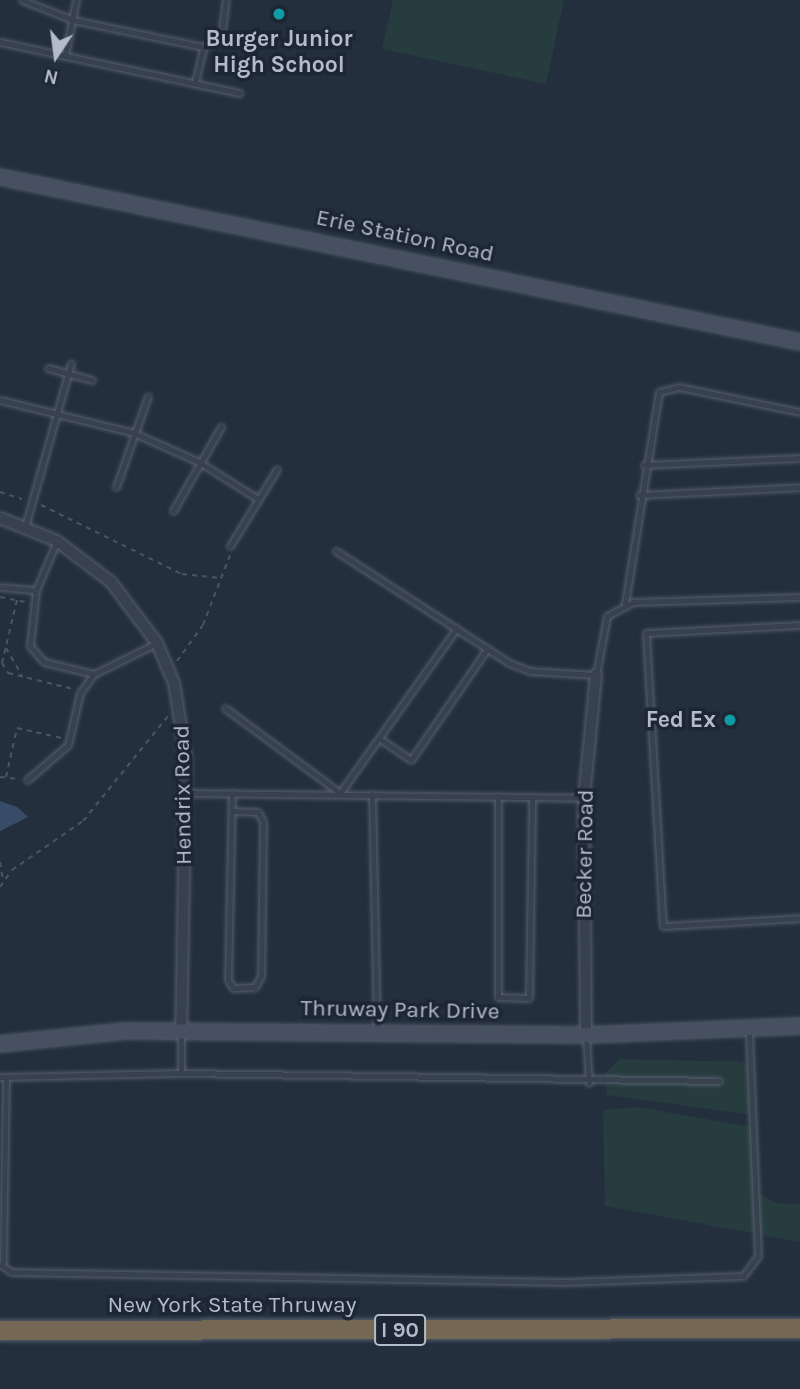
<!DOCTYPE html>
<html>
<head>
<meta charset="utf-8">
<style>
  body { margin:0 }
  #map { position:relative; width:800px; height:1389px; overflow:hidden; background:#242f3e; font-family:Karla,sans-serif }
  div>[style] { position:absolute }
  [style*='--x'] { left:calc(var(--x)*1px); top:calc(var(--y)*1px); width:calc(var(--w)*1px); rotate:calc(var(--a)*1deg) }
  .green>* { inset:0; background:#263c3f }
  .water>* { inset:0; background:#394c67 }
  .path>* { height:2px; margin-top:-1px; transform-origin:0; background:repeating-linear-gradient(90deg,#44595c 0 5px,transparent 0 10px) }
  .roads { filter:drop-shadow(0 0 2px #565f6c) drop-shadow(0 0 2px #565f6c) }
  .lane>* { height:5px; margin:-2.5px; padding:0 2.5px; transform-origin:2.5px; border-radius:2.5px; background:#38414e }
  .street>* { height:10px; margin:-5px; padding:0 5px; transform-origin:5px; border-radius:5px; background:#38414e }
  .secondary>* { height:14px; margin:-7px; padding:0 7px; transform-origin:7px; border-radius:7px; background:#465061 }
  .highway>* { height:19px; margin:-9.5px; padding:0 9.5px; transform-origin:9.5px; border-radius:9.5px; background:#746855 }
  .dots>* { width:19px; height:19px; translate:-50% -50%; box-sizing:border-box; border:4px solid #1d2633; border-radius:50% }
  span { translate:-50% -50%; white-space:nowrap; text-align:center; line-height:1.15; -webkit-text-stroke:7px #1d2633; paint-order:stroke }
  .shield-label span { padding:2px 5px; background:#1d2633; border:2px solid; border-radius:5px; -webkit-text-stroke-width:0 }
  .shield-label { font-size:21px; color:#b4bcc9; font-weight:700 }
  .poi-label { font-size:23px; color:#b4bcc9; font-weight:700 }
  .right { translate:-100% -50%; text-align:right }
  .street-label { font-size:23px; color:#b4bcc9 }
  .north { position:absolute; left:21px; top:21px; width:70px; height:70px; -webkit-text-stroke:5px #1d2633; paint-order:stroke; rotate:193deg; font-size:19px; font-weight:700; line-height:28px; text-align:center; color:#b4bcc9 }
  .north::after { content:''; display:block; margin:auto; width:24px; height:32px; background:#b4bcc9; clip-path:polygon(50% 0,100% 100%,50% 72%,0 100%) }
</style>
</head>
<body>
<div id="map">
  <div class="green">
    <i style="clip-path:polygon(393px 0,564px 0,546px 84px,382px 49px)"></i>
    <i style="clip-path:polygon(619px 1059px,753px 1062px,753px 1115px,607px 1095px,605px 1074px)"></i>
    <i style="clip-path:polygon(637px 1107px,752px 1127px,758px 1193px,776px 1203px,800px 1204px,800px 1242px,605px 1206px,603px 1110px)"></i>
  </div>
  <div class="water">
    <i style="clip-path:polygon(0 801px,17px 807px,28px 817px,0 831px)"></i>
  </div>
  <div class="path">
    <i style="--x:0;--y:492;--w:23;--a:18"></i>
    <i style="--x:41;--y:505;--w:157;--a:26.1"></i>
    <i style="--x:182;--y:574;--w:38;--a:6"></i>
    <i style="--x:0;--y:597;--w:26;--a:11"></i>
    <i style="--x:17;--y:600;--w:65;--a:103.4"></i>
    <i style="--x:2;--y:663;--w:12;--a:59"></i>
    <i style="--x:8;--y:673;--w:67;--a:13.8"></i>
    <i style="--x:6;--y:648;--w:32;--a:60"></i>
    <i style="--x:177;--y:661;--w:44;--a:-54.2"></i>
    <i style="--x:203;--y:625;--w:75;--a:-68.9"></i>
    <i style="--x:0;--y:777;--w:19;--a:6"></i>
    <i style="--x:6;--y:777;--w:50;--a:-77.3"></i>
    <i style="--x:17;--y:728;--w:46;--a:12.5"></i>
    <i style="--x:0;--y:862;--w:19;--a:81"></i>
    <i style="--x:0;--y:887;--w:21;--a:-55"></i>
    <i style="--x:12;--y:870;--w:86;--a:-34.6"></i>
    <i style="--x:83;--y:821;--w:135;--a:-51"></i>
  </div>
  <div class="roads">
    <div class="lane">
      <i style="--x:22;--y:0;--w:55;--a:21.4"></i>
      <i style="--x:73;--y:20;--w:133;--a:11.7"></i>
      <i style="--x:203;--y:47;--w:20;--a:-24"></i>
      <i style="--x:221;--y:39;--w:39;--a:-83"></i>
      <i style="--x:0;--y:42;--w:245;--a:12"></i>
      <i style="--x:65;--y:56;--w:57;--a:-78.9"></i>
      <i style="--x:195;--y:83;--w:37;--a:-77"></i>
      <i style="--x:48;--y:368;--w:46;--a:15.3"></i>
      <i style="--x:0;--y:400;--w:138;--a:13.8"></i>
      <i style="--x:134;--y:433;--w:71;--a:24"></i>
      <i style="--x:199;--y:462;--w:70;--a:32.1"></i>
      <i style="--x:644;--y:465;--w:156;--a:-2.6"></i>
      <i style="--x:116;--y:487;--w:96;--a:-70.6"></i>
      <i style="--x:639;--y:495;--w:161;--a:-2.8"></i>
      <i style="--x:173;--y:511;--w:97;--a:-60.3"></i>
      <i style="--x:25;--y:527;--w:170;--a:-74.3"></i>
      <i style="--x:57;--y:541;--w:53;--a:113.2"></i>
      <i style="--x:36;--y:590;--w:56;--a:96.1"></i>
      <i style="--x:30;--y:646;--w:21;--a:49"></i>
      <i style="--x:44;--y:662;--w:51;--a:13.5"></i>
      <i style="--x:230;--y:546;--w:90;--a:-58.6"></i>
      <i style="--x:336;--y:551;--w:206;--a:32.9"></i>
      <i style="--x:509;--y:663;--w:22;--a:21"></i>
      <i style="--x:530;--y:671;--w:66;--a:3.5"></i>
      <i style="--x:596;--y:675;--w:60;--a:-79.4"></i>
      <i style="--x:607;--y:616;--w:30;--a:-28"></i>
      <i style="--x:633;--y:602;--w:167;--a:-1.7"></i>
      <i style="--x:0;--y:587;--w:36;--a:5"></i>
      <i style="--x:625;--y:604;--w:215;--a:-80.9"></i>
      <i style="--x:659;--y:392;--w:21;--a:-14"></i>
      <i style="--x:679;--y:387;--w:124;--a:11.7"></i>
      <i style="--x:800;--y:625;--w:154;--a:177"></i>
      <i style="--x:646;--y:633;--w:293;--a:86.7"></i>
      <i style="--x:663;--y:926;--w:137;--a:-3.3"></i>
      <i style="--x:225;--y:708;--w:143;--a:36.5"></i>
      <i style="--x:340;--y:793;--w:202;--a:-54.7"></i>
      <i style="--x:380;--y:739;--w:37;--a:34"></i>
      <i style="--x:411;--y:760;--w:135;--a:-55.6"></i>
      <i style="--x:27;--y:780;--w:54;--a:-40.5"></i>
      <i style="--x:68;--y:745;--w:53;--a:-77"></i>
      <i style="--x:80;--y:693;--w:24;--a:-54"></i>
      <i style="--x:94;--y:674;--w:70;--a:-26.2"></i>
      <i style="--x:186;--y:793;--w:398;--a:0.7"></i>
      <i style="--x:372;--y:794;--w:239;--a:88.8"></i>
      <i style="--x:498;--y:796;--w:201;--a:90"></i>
      <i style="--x:498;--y:997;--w:31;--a:2"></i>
      <i style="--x:529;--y:998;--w:201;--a:-89.1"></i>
      <i style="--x:232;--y:811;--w:26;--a:2"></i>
      <i style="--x:258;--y:812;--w:11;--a:63"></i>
      <i style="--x:263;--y:822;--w:154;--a:90.7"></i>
      <i style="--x:261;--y:976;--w:13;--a:119"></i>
      <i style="--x:255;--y:987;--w:22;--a:177"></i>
      <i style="--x:233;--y:988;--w:9;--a:-122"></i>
      <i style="--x:228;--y:980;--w:187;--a:-88.8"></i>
      <i style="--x:586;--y:1037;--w:46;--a:86.3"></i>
      <i style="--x:181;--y:1073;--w:39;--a:-90"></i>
      <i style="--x:0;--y:1077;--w:181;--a:-1.3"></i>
      <i style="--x:181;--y:1073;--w:538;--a:0.85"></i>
      <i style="--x:0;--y:1264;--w:14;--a:36"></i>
      <i style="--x:11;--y:1272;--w:554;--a:1.03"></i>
      <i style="--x:565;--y:1282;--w:178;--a:-1.9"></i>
      <i style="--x:743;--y:1276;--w:25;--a:-53"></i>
      <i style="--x:758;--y:1256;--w:227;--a:-92.3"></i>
      <i style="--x:3;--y:1266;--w:189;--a:-89.1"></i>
    </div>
    <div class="street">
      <i style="--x:0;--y:518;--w:61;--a:22"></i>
      <i style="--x:57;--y:541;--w:68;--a:37.2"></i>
      <i style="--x:111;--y:582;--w:76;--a:53"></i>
      <i style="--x:157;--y:643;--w:43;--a:67"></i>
      <i style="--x:174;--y:683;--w:76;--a:80.9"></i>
      <i style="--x:186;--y:758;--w:273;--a:91"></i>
      <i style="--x:586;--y:1035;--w:237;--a:-90.5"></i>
      <i style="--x:584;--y:798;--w:124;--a:-84.4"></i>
    </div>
    <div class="secondary">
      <i style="--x:0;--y:177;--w:817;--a:11.65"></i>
      <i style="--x:0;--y:1044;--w:126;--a:-5.9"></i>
      <i style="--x:125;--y:1031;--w:461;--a:0.5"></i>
      <i style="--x:586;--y:1035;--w:214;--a:-2.4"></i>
    </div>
    <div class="highway">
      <i style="--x:0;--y:1330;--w:800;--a:-0.14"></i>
    </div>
  </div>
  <div class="dots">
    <i style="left:279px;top:14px;background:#0f9aa8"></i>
    <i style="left:730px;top:720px;background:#0f9aa8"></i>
  </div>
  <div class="shield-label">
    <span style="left:400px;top:1330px">I 90</span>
  </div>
  <div class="poi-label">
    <span style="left:279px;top:52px">Burger Junior<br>High School</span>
    <span class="right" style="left:716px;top:720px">Fed Ex</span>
  </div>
  <div class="street-label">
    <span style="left:405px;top:236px;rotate:12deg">Erie Station Road</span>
    <span style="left:183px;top:795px;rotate:-91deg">Hendrix Road</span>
    <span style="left:585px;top:854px;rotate:-89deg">Becker Road</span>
    <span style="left:400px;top:1010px;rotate:1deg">Thruway Park Drive</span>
    <span style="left:232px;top:1305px">New York State Thruway</span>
  </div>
  <div class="north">N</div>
</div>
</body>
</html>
